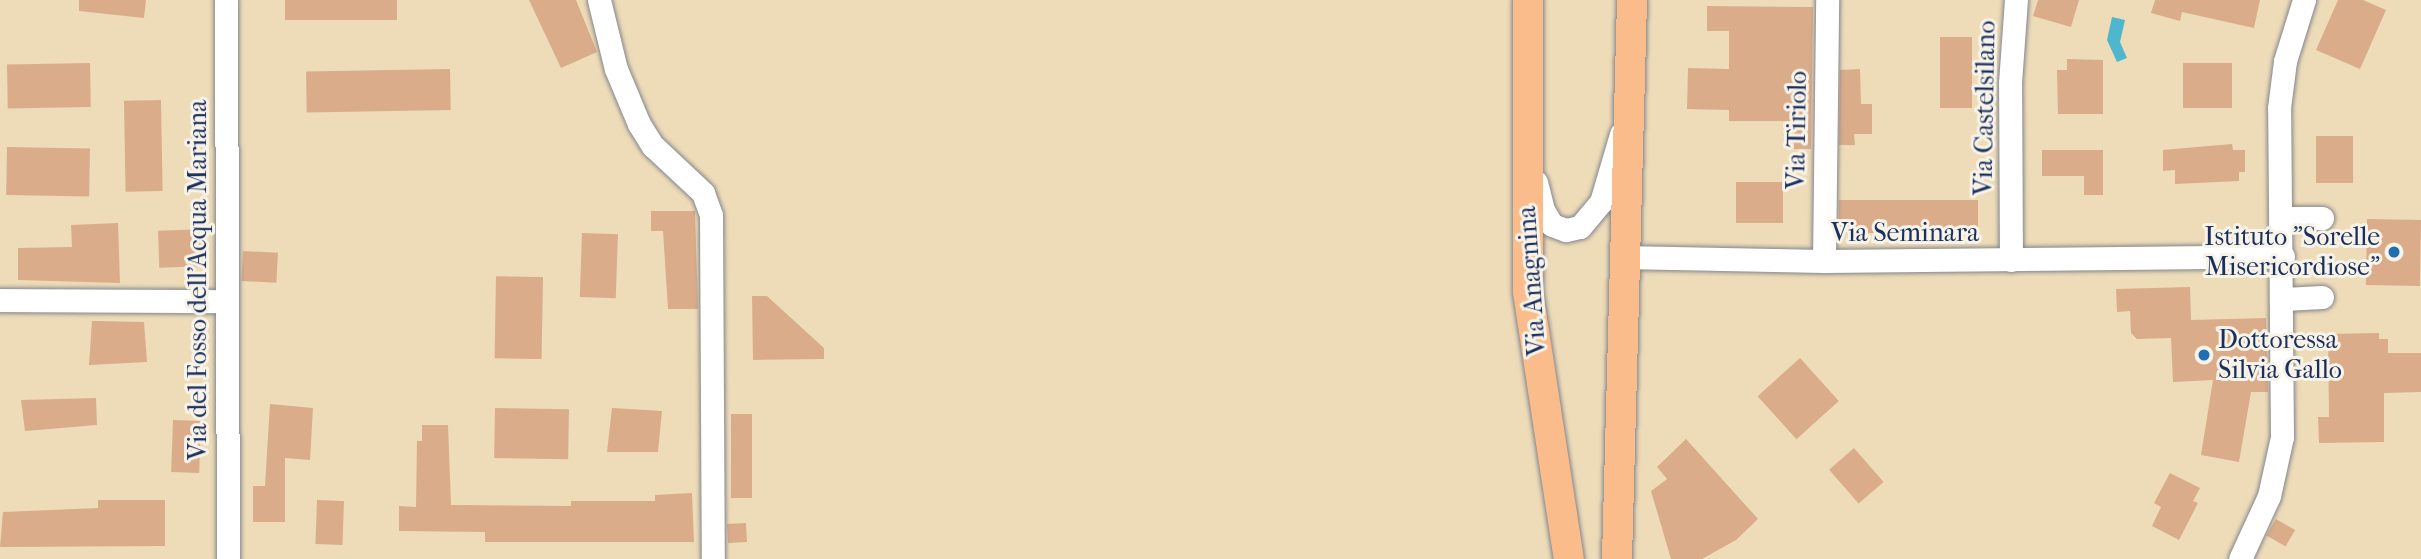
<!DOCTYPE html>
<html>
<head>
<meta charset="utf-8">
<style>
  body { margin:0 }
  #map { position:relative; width:2421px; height:559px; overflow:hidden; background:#eedcb9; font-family:"IM FELL French Canon",serif }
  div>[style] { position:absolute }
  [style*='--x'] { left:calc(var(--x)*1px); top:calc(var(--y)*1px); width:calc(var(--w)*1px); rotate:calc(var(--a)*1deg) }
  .water>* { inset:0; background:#4fb7cd }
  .building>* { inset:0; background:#daac8a; transform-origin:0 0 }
  .roads { filter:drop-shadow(0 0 2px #84868c) drop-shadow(0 0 2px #84868c) }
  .minor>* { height:23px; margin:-11.5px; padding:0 11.5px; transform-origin:11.5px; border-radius:11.5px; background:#fff }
  .major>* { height:30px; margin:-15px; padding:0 15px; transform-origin:15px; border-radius:15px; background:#f9bc8a }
  .dots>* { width:19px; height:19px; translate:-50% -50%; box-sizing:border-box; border:4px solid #f7f3e8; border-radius:50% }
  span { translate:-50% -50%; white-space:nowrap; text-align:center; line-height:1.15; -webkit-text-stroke:6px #f7f3e8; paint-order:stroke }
  .street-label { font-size:26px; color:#1b2f5e }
  .poi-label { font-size:26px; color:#1b2f5e }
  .right { translate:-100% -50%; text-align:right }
  .left { translate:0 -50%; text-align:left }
</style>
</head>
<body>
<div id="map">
  <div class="water">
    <i style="clip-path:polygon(2112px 17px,2125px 20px,2120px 42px,2127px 58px,2117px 62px,2107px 40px)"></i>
  </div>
  <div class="building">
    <i style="clip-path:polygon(79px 0,146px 0,144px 18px,79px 11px)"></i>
    <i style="left:285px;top:0;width:112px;height:20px"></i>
    <i style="clip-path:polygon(529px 0,576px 0,597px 52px,561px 68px)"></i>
    <i style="clip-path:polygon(2038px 0,2079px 0,2071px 27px,2033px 16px)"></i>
    <i style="clip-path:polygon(2155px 0,2260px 0,2254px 28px,2182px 12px,2180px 21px,2151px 13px)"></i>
    <i style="clip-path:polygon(2338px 0,2363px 0,2386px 10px,2360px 69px,2316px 50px)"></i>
    <i style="clip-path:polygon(1707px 6px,1813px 7px,1811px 149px,1794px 149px,1794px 121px,1729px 121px,1729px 110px,1687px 109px,1688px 68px,1729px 69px,1729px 31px,1707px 31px)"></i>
    <i style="left:1940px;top:37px;width:32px;height:71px"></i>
    <i style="clip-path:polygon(2067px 59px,2103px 60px,2103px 114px,2058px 114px,2057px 70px,2067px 70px)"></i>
    <i style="left:90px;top:63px;width:44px;height:83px;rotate:89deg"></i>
    <i style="left:2232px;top:63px;width:45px;height:49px;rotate:90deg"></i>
    <i style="left:450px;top:69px;width:41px;height:144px;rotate:89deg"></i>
    <i style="clip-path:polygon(1860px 69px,1861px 104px,1872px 104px,1872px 134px,1854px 134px,1855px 145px,1839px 145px,1840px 70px)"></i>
    <i style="left:161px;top:100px;width:91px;height:37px;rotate:89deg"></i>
    <i style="left:2316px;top:136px;width:37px;height:47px"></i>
    <i style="clip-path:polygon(2232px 144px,2233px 150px,2245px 150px,2245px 172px,2239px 172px,2239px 181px,2175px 184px,2175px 170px,2163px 171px,2163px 150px)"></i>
    <i style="left:7px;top:147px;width:83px;height:48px;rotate:1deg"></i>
    <i style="clip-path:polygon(2042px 150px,2103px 150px,2103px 195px,2084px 195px,2084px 176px,2042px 176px)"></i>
    <i style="left:1736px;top:182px;width:47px;height:41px"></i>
    <i style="left:1839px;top:200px;width:139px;height:33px"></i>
    <i style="clip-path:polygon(651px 211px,695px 211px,698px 309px,668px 309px,663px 231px,651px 231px)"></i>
    <i style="left:2367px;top:219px;width:54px;height:66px;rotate:1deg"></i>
    <i style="clip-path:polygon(118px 223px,120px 283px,18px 280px,18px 248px,72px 247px,71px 225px)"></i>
    <i style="left:206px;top:229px;width:37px;height:48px;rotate:88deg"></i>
    <i style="left:582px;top:233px;width:36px;height:64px;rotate:2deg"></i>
    <i style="left:243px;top:251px;width:35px;height:30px;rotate:3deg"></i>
    <i style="left:543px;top:277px;width:82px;height:47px;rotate:91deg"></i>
    <i style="clip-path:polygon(2190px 287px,2191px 320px,2266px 318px,2268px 392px,2251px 392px,2239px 462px,2201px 455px,2213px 380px,2173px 382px,2171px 338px,2137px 339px,2131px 333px,2130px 311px,2117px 312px,2116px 289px)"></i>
    <i style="clip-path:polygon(752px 296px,767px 296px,824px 348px,824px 359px,753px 360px)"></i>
    <i style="clip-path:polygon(92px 321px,144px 322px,147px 362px,89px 365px)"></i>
    <i style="clip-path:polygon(2379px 333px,2379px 339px,2388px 339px,2388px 353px,2421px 353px,2421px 392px,2384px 393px,2384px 442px,2319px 443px,2318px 417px,2329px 417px,2328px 334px)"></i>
    <i style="left:1800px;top:358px;width:58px;height:57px;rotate:48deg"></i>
    <i style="clip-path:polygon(96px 398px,97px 425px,25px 431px,21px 400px)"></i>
    <i style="clip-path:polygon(270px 404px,313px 408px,310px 460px,285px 458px,285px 522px,253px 522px,253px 486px,265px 486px)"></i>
    <i style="left:495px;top:408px;width:74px;height:50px;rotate:1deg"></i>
    <i style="clip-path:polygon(612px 408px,662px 411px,658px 452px,607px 452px)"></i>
    <i style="left:731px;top:414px;width:21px;height:84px"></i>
    <i style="left:173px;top:420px;width:28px;height:52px;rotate:2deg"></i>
    <i style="clip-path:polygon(422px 425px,448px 425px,451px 505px,571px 506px,571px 501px,655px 501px,655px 495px,692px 493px,694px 542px,485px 542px,485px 532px,399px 531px,399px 506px,416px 507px,417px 441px,422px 441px)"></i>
    <i style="clip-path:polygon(1686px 439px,1758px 519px,1736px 540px,1702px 559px,1671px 559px,1651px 491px,1667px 479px,1657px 467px)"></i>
    <i style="left:1854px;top:448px;width:45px;height:33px;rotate:49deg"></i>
    <i style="clip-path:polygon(2170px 473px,2200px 488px,2193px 501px,2198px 503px,2179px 540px,2152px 526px,2161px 507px,2154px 503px)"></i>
    <i style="clip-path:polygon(98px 500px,165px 500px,165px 546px,0 547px,3px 512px,98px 508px)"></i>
    <i style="left:317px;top:500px;width:27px;height:44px;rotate:2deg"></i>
    <i style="left:2276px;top:519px;width:22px;height:19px;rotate:30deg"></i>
    <i style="left:746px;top:523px;width:19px;height:19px;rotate:87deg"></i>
  </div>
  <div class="roads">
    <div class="minor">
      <i style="--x:226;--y:0;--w:559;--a:89.8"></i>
      <i style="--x:599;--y:0;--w:71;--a:76.2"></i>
      <i style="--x:616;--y:69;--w:60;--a:67.3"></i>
      <i style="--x:639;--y:124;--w:26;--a:58"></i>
      <i style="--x:653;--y:146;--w:69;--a:43.2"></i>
      <i style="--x:703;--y:193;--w:23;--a:70"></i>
      <i style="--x:711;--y:215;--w:344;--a:89.7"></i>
      <i style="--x:1536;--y:182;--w:29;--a:76"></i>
      <i style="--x:1543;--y:210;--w:17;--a:59"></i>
      <i style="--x:1552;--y:225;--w:15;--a:20"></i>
      <i style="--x:1566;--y:230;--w:14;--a:-12"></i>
      <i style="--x:1580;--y:227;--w:33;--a:-50"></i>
      <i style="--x:1601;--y:202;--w:71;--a:-73.6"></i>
      <i style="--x:2282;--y:218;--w:40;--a:0"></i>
      <i style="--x:1622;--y:257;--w:202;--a:1.1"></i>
      <i style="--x:1824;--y:261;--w:459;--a:-0.6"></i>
      <i style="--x:2011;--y:260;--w:177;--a:-90.3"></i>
      <i style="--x:2010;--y:83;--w:83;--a:-85.9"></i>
      <i style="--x:1824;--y:261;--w:261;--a:-89.3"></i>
      <i style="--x:2284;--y:299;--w:38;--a:-3"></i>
      <i style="--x:0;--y:300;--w:225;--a:0.3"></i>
      <i style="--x:2240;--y:559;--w:69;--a:-65.3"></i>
      <i style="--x:2269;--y:496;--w:60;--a:-77.6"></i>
      <i style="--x:2282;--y:437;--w:329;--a:-90.5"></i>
      <i style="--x:2279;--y:108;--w:47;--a:-82.7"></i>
      <i style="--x:2285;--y:61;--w:64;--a:-72.7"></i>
    </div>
    <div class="major">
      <i style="--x:1528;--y:0;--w:292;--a:90"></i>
      <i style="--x:1528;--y:292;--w:270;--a:81.3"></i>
      <i style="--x:1617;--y:559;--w:559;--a:-88.46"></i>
    </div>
  </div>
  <div class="dots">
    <i style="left:2394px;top:252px;background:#1f6fb2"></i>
    <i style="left:2204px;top:355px;background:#1f6fb2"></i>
  </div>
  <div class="street-label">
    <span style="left:1985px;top:108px;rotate:-89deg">Via Castelsilano</span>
    <span style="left:1797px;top:130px;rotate:-89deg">Via Tiriolo</span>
    <span style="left:1905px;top:233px">Via Seminara</span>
    <span style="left:198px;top:280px;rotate:-90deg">Via del Fosso dell'Acqua Mariana</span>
    <span style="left:1532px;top:281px;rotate:-94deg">Via Anagnina</span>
  </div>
  <div class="poi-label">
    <span class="right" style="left:2380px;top:252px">Istituto "Sorelle<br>Misericordiose"</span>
    <span class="left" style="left:2218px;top:355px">Dottoressa<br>Silvia Gallo</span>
  </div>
</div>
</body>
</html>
